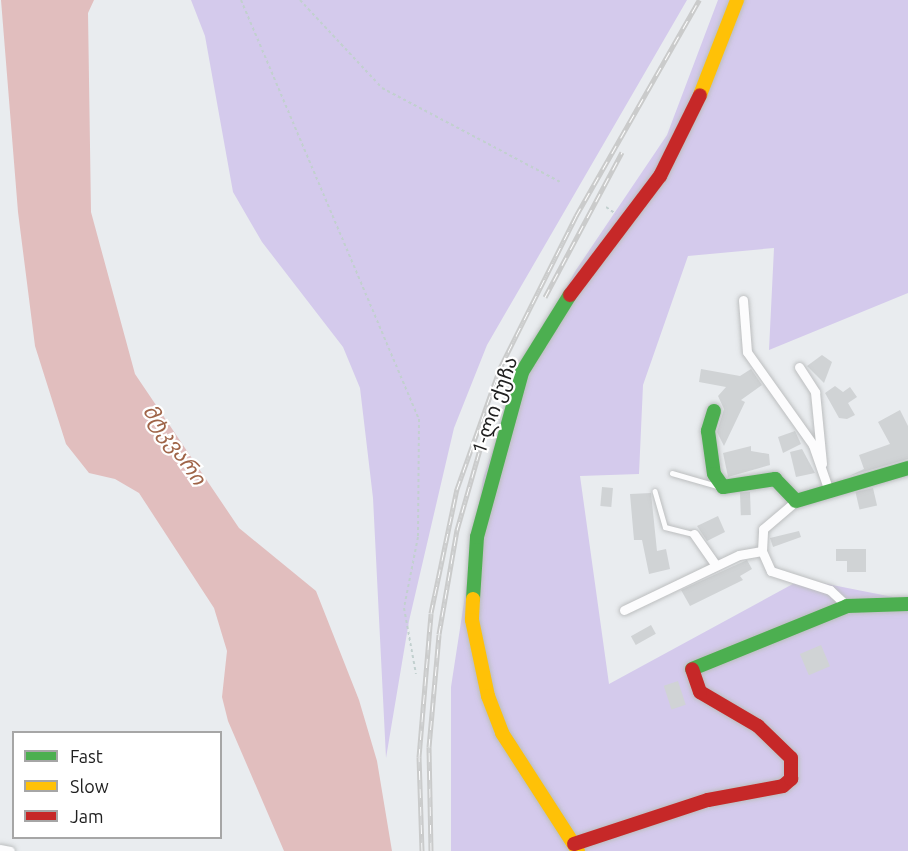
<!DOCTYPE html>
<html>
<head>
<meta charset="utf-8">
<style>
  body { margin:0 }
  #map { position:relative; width:908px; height:851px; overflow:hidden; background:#e9ecef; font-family:Ubuntu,"Noto Sans Georgian",sans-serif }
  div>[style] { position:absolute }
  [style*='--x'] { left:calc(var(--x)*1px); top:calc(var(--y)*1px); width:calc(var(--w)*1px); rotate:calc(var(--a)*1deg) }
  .grass>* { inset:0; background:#d4caec }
  .water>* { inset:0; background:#e1bebe }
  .building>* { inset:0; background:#d0d3d5; transform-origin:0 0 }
  .path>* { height:2px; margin-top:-1px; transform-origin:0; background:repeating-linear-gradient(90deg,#c2d0cf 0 3px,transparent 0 6px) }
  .roads { filter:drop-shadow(0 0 2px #bcbebf) drop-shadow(0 0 2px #bcbebf) }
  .lane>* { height:4.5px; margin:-2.25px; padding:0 2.25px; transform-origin:2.25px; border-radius:2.25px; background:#fcfcfd }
  .street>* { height:9px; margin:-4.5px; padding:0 4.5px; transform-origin:4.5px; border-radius:4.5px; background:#fcfcfd }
  .fast>* { height:14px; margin:-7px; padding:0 7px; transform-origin:7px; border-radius:7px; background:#4caf50 }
  .slow>* { height:14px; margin:-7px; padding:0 7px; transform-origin:7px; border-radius:7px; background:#ffc107 }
  .jam>* { height:14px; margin:-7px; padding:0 7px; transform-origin:7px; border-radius:7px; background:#c62828 }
  .rail>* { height:5px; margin-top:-2.5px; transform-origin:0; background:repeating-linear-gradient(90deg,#fff 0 9px,#cacbcb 0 18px); box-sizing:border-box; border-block:2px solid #cacbcb }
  span { translate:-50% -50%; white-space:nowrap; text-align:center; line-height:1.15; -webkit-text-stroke:4.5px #fff; paint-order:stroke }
  .street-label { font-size:20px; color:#212121 }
  .water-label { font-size:21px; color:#9f6448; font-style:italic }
  .legend { position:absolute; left:12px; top:731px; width:210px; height:108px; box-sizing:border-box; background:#fff; border:2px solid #a6a6a6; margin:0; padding:8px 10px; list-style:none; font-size:18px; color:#212121 }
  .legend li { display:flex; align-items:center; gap:12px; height:30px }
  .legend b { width:30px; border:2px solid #a6a6a6 }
</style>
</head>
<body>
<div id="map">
  <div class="grass">
    <i style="clip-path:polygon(191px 0,687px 0,487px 345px,454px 428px,409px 621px,386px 758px,373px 498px,360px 388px,343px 347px,262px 242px,233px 192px,205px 36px)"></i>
    <i style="clip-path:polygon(718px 0,908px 0,908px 293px,769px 350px,774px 248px,688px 256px,643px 385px,639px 474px,580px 476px,609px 684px,802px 579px,908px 600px,908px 851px,451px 851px,451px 687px,483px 479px,519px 370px,576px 270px,667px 135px)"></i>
  </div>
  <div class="water">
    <i style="clip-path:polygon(1px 0,94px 0,88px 13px,91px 212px,135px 374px,239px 528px,316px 591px,359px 700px,377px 761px,392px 851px,284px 851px,228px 721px,222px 697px,227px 651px,214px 608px,139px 493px,115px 479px,89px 473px,66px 444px,35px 346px,18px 212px)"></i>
  </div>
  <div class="building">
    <i style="clip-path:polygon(822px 355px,832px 362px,824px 383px,807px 366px)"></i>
    <i style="clip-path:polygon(701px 369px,740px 376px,751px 369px,762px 385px,741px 400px,745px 402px,724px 446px,717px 432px,724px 409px,718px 396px,726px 387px,699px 382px)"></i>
    <i style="clip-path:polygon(835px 386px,843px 392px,850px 387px,857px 397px,848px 403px,855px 415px,847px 419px,839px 418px,825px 393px)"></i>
    <i style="clip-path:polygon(900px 410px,908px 426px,908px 459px,849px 476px,864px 469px,859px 455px,890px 444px,878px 422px)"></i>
    <i style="clip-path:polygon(795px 431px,801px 444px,783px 453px,778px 437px)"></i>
    <i style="clip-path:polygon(751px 446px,751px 451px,769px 454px,770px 465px,728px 477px,723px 453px)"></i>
    <i style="clip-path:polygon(802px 449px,815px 473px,796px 477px,790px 452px)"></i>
    <i style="left:602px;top:487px;width:11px;height:19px;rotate:5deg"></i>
    <i style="left:873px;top:488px;width:18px;height:18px;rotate:77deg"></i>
    <i style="left:750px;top:492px;width:23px;height:10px;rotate:88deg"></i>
    <i style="clip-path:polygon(651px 493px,657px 551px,666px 549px,670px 569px,649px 574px,642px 540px,634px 540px,630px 494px)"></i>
    <i style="clip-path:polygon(718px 516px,725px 532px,707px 541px,697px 526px)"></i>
    <i style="clip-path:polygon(799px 531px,801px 537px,773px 547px,770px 538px)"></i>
    <i style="clip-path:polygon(836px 549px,866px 549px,866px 572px,847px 572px,847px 561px,836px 561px)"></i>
    <i style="clip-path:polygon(747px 560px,752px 569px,740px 576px,743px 580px,690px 606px,681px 590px)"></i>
    <i style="left:651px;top:625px;width:10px;height:23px;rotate:61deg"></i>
    <i style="left:821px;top:645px;width:23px;height:23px;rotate:67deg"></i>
    <i style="left:678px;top:681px;width:25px;height:15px;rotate:72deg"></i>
  </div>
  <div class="path">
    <i style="--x:241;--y:0;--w:455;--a:67"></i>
    <i style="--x:419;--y:419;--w:118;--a:90.5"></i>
    <i style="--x:418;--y:537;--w:72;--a:101.2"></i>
    <i style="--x:404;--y:608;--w:67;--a:79.7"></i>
    <i style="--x:300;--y:0;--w:120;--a:47"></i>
    <i style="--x:382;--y:88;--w:201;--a:27.8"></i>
    <i style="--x:606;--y:207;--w:12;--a:35"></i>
  </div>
  <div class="roads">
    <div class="lane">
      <i style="--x:672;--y:473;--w:47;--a:16.1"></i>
      <i style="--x:655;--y:491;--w:37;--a:74"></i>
      <i style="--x:665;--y:527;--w:30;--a:14"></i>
    </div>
    <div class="street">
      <i style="--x:743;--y:300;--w:52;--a:85.6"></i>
      <i style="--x:747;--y:352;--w:114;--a:54.6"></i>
      <i style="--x:813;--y:445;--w:46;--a:70.8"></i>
      <i style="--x:799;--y:367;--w:30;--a:57"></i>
      <i style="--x:815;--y:392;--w:72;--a:84.4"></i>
      <i style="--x:694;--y:534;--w:38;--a:55"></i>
      <i style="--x:762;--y:551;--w:22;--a:-87"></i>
      <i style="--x:763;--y:529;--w:43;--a:-40.3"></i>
      <i style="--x:624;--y:610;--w:127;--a:-25.6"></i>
      <i style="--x:739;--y:555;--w:23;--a:-10"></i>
      <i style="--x:762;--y:551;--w:22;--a:66"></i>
      <i style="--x:771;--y:571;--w:62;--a:17.9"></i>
      <i style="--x:830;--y:590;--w:23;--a:43"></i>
      <i style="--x:0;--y:849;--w:10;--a:11"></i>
    </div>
    <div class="fast">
      <i style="--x:714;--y:411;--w:21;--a:107"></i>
      <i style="--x:708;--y:431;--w:43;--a:82.1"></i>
      <i style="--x:714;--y:474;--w:16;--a:55"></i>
      <i style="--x:723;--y:487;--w:53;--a:-8.7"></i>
      <i style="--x:775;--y:479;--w:30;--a:46"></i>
      <i style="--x:796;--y:501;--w:117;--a:-16.4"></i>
      <i style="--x:473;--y:599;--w:62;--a:-86.3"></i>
      <i style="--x:477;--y:537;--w:171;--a:-74.7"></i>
      <i style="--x:522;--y:372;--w:91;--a:-58.1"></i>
      <i style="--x:692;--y:669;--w:167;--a:-22.1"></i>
      <i style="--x:847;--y:606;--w:61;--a:-1.9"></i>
    </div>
    <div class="slow">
      <i style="--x:700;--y:95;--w:102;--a:-68.7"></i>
      <i style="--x:473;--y:599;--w:21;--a:93"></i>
      <i style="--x:472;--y:620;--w:78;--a:78.1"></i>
      <i style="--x:488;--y:696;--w:40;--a:69"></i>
      <i style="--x:502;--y:733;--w:140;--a:57.2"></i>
    </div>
    <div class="jam">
      <i style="--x:570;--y:295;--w:149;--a:-52.9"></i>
      <i style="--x:660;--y:176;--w:90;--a:-63.7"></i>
      <i style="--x:574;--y:844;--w:141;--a:-18.2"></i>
      <i style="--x:708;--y:800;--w:76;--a:-10.6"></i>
      <i style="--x:783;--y:786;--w:11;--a:-41"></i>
      <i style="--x:791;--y:779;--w:21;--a:-90"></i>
      <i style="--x:791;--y:758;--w:46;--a:-135.9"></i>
      <i style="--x:758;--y:726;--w:67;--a:-149.6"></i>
      <i style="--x:700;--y:692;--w:24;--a:-109"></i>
    </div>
  </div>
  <div class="rail">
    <i style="--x:545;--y:297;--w:164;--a:-62"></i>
    <i style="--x:422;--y:851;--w:94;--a:-91.8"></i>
    <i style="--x:419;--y:757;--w:144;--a:-85.2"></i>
    <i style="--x:431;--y:613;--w:127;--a:-78.2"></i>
    <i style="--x:457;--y:489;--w:128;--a:-70.4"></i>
    <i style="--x:500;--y:368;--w:170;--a:-63.4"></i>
    <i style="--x:576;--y:216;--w:249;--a:-60.3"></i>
    <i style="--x:431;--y:851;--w:104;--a:-91.1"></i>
    <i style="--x:429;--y:747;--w:113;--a:-84.9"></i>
    <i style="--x:439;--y:634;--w:106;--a:-80.2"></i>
    <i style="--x:457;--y:530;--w:84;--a:-74.1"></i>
  </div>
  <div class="street-label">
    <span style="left:494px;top:405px;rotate:-71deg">1-ლი ქუჩა</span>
  </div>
  <div class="water-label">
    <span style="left:175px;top:444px;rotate:55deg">მტკვარი</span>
  </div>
  <ul class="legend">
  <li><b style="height:8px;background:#4caf50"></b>Fast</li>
  <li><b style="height:8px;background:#ffc107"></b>Slow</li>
  <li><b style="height:8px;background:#c62828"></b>Jam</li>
  </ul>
</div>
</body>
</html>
